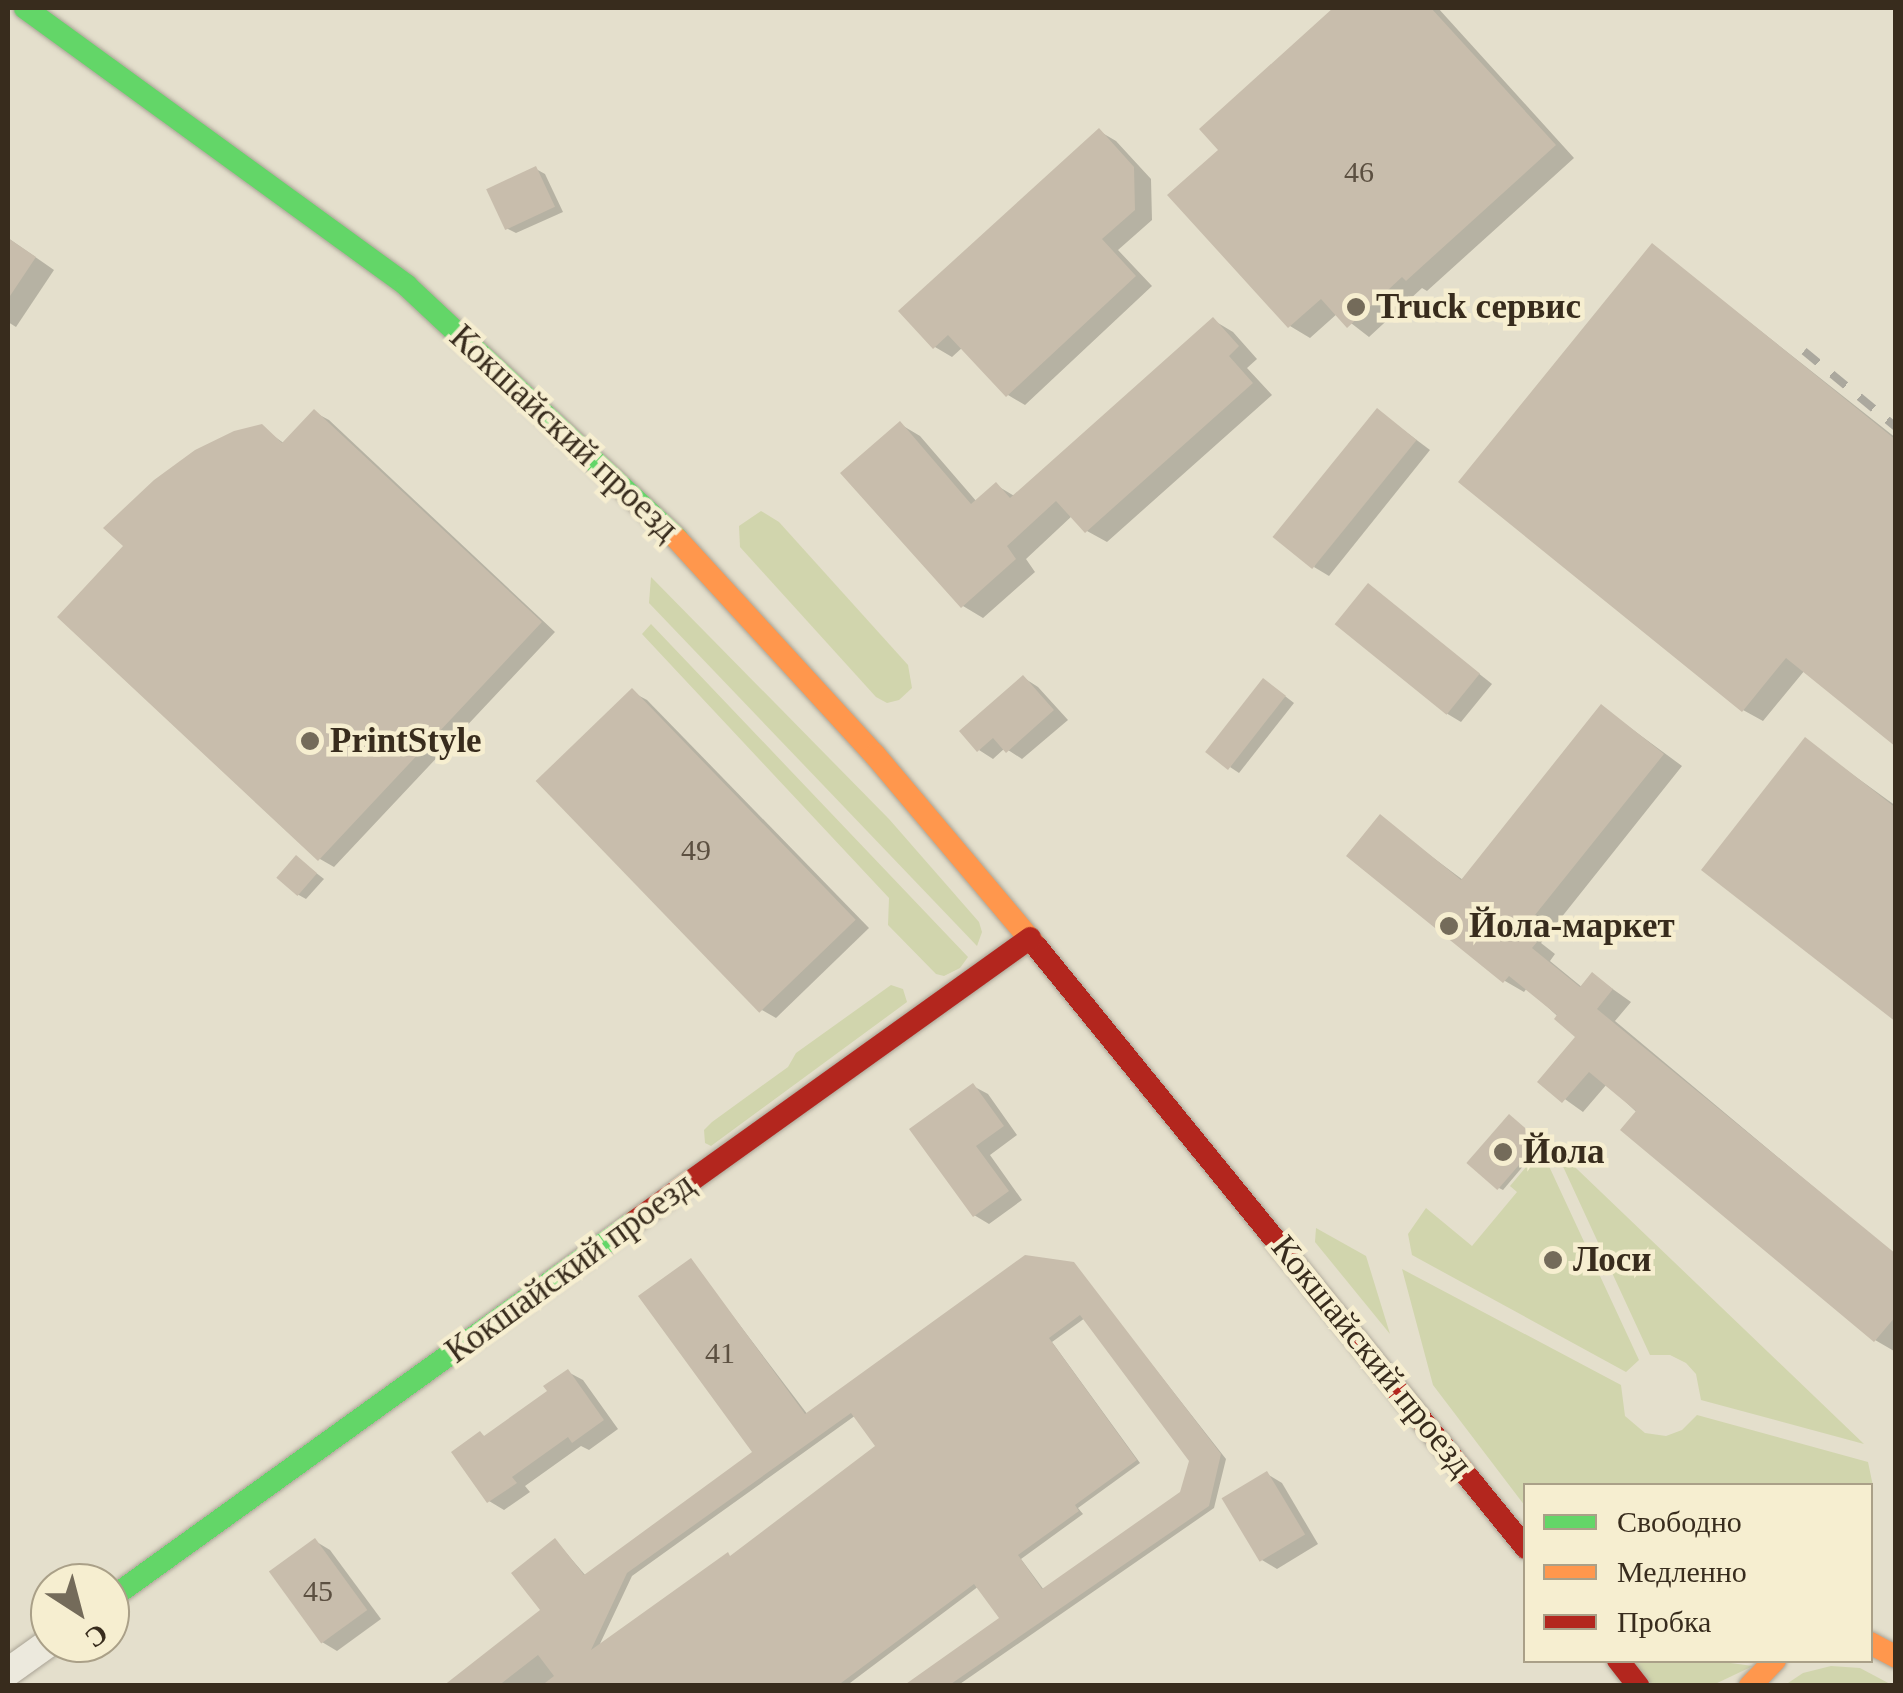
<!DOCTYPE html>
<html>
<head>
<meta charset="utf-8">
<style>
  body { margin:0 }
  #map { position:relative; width:1903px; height:1693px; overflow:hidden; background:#e4dfcc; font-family:"Times New Roman",serif }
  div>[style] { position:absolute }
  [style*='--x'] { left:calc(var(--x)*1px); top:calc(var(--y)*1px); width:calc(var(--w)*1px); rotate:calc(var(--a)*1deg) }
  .green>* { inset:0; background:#d1d5ad }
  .shadow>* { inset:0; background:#0003 }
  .building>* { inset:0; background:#c8bdac; transform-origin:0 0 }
  .roads { filter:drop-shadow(0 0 2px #a9a395) drop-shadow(0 0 2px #a9a395) }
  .street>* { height:28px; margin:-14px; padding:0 14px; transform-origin:14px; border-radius:14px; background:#ece9dd }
  .fast>* { height:22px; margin:-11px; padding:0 11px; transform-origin:11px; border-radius:11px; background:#63d668 }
  .slow>* { height:22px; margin:-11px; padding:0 11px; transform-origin:11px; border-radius:11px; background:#ff974d }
  .jam>* { height:22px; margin:-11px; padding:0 11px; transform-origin:11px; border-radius:11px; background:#b3261e }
  .rail>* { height:8px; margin-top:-4px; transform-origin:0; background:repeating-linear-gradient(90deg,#aba89e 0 18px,transparent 0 36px) }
  .dots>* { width:28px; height:28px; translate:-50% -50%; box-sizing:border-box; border:5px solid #f6eed0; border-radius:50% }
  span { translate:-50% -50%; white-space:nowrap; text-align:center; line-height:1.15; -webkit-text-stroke:9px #f6eed0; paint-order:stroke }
  .number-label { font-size:30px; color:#5c5041 }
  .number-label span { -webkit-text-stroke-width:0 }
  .poi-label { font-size:35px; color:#382c1d; font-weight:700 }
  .left { translate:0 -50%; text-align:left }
  .street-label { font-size:35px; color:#382c1d }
  .frame { position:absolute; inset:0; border:10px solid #382c1d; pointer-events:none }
  .legend { position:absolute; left:1523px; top:1483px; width:350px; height:180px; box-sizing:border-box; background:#f6eed0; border:2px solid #aaa088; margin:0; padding:12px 18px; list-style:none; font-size:30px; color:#382c1d }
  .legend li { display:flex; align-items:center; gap:20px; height:50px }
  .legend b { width:50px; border:2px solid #aaa088 }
  .north { position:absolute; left:30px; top:1563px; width:100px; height:100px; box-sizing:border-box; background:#f6eed0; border:2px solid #aaa088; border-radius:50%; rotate:144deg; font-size:28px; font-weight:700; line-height:40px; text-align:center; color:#382c1d }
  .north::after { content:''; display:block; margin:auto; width:35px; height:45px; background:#746b5a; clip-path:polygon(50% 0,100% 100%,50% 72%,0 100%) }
</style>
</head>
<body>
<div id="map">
  <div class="green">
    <i style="clip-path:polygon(761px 511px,779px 522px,908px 665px,912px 688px,899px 700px,887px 703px,876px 697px,740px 547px,739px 526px)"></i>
    <i style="clip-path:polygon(651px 577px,889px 819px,979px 922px,982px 932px,977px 946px,649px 603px)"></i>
    <i style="clip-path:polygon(651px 624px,968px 957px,960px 968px,944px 976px,936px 974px,888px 925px,889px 898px,642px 634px)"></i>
    <i style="clip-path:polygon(891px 985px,903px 989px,907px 1002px,711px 1146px,705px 1143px,704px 1130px,712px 1122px,788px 1067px,796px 1053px)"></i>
    <i style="clip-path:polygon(1554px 1147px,1864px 1444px,1701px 1400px,1696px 1374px,1686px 1363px,1670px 1355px,1650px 1355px)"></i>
    <i style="clip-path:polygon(1541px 1149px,1639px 1360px,1626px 1372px,1412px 1255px,1408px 1234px,1426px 1208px,1472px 1246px,1517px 1192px,1510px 1186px)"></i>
    <i style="clip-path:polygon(1316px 1228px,1366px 1256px,1390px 1334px,1315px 1242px)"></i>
    <i style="clip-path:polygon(1402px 1269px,1621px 1385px,1625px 1416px,1645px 1433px,1666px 1436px,1682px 1430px,1697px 1415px,1868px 1462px,1873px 1486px,1871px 1490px,1870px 1486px,1526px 1486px,1525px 1506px,1433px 1385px)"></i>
    <i style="clip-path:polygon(1708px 1660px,1753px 1666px,1713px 1685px,1653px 1686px,1632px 1661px)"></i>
    <i style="clip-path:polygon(1831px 1666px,1860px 1668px,1892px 1685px,1785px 1685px,1803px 1673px)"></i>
  </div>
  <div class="shadow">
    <i style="clip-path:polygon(1336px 8px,1438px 8px,1574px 158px,1427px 291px,1422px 288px,1369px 337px,1338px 313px,1310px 338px,1290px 326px,1171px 195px,1221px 150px,1202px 129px)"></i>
    <i style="clip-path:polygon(1099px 131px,1116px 141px,1151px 179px,1152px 220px,1118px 250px,1152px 286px,1025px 405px,1008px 395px,963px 347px,952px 357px,935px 347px,902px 311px)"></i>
    <i style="clip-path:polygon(536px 169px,545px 174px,563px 212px,516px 233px,506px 228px)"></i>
    <i style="clip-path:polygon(8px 238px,54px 270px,16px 327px,8px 322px)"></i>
    <i style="clip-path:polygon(1653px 246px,1896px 438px,1896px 744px,1805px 670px,1763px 721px,1743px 710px)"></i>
    <i style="clip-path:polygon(1213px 320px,1233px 332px,1257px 359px,1247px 368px,1272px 395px,1107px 542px,1087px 531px,1073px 515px,1026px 559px,1035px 572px,983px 618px,963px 606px,900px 424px,920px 436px,977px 502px,996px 485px,1016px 497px)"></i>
    <i style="clip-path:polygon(1378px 411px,1430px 450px,1329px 576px,1314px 567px)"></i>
    <i style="clip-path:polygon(314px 412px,329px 420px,555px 632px,334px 867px,320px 859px,261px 427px,285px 444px)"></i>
    <i style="clip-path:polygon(1369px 586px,1492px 684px,1461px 722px,1446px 713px)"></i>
    <i style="clip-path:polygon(1024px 678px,1038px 687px,1068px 720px,1022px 759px,1005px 748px,993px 759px,979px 750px)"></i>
    <i style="clip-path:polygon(1272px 686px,1294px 703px,1239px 773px,1230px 767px)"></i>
    <i style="clip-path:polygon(632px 692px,647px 700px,869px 928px,776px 1018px,762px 1010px)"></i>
    <i style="clip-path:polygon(1602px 707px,1682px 766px,1541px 943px,1555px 954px,1550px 961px,1583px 988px,1593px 975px,1631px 1002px,1615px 1021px,1896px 1256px,1894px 1351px,1875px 1340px,1607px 1084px,1583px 1112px,1541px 1082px,1579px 1036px,1527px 988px,1524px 992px,1505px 981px,1350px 855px,1380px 818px,1463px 880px)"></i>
    <i style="clip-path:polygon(1805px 740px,1896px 806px,1896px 1019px)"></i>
    <i style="clip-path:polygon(297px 858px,324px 879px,306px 899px,297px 894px)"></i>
    <i style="clip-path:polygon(973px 1086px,988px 1094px,1017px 1135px,990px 1155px,1022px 1200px,989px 1224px,974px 1215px)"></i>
    <i style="clip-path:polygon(1513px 1119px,1542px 1144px,1503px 1190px,1499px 1188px)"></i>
    <i style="clip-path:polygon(evenodd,691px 1261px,808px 1415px,1073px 1264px,1226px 1459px,1214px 1508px,957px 1686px,908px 1686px,1003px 1619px,979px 1586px,846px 1686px,447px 1686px,543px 1610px,556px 1541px,586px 1576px,755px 1452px,691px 1261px,1085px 1318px,1192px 1461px,1182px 1493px,1044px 1590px,1021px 1559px,1083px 1514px,1078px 1508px,1140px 1463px,1052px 1342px,1085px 1318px,691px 1261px,856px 1415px,879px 1447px,732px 1558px,598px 1648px,632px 1576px,856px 1415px)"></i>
    <i style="clip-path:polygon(568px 1372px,583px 1380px,618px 1429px,589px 1450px,581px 1446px,525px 1486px,530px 1492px,504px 1510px,489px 1501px,480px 1434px,486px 1437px,551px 1392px)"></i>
    <i style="clip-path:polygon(1267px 1474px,1282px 1483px,1318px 1544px,1277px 1569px,1262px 1560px)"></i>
    <i style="clip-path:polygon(315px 1541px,330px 1550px,381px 1619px,337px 1651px,322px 1642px)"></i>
  </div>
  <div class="building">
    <i style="clip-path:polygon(1333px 8px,1431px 8px,1556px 145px,1406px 281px,1402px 277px,1347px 328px,1321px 299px,1288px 328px,1167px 195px,1218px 150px,1199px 129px)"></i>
    <i style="clip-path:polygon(1099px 128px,1134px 167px,1135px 210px,1102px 239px,1136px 276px,1006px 397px,948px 335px,933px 349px,898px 311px)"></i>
    <i style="left:536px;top:166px;width:45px;height:55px;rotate:65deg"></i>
    <i style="clip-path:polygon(8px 238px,36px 257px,8px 299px)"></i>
    <i style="clip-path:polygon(1652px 243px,1896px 440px,1896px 747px,1786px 658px,1742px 712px,1458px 482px)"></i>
    <i style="clip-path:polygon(1213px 317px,1239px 346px,1229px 356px,1253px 383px,1085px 533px,1056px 501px,1007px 546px,1016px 559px,961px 608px,840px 473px,900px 421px,971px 504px,996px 482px,1010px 498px)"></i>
    <i style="left:1377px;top:408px;width:51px;height:166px;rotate:39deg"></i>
    <i style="clip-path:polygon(314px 409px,542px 622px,318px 861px,57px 617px,123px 546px,103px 528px,154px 480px,195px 450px,234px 431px,262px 424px,282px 443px)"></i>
    <i style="left:1368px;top:583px;width:144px;height:53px;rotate:39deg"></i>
    <i style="clip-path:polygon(1023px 675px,1054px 710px,1006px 753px,993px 738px,977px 752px,959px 731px)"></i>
    <i style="left:1263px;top:678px;width:29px;height:94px;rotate:38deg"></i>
    <i style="left:632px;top:688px;width:322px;height:134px;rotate:46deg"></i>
    <i style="clip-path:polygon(1601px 704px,1664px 754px,1523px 930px,1537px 942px,1532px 948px,1580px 987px,1592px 972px,1613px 989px,1597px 1009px,1896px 1254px,1896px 1316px,1874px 1342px,1620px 1130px,1636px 1111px,1589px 1072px,1562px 1103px,1537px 1082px,1575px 1037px,1554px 1019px,1557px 1015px,1509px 976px,1503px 983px,1346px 856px,1380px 814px,1461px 880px)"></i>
    <i style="clip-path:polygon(1805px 737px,1896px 808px,1896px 1022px,1701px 870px)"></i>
    <i style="left:296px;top:855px;width:28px;height:30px;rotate:41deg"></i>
    <i style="clip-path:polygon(973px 1083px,1004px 1126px,976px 1146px,1009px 1191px,973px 1217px,909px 1129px)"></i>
    <i style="left:1509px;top:1114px;width:41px;height:65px;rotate:41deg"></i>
    <i style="clip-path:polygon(evenodd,1025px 1255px,1074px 1262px,1221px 1454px,1209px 1506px,948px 1686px,903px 1686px,999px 1618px,974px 1584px,837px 1686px,541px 1686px,554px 1676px,538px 1655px,498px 1686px,443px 1686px,540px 1610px,511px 1573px,555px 1538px,584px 1575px,752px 1452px,638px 1296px,691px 1258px,805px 1414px,1025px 1255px,1080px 1315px,1189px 1461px,1180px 1492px,1042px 1589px,1018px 1555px,1079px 1511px,1075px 1505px,1137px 1460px,1049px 1338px,1080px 1315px,1025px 1255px,851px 1413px,875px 1446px,730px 1556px,728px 1552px,591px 1650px,627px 1573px,851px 1413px)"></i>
    <i style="clip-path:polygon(568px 1369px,604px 1420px,572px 1443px,568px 1437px,512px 1477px,517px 1483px,487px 1503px,451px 1452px,480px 1431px,484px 1436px,547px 1391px,543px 1386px)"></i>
    <i style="left:1267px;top:1471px;width:74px;height:53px;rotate:59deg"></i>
    <i style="left:315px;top:1538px;width:89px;height:57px;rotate:54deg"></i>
  </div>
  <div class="roads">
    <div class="street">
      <i style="--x:8;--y:1672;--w:52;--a:-35.5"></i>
    </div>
    <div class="fast">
      <i style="--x:25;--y:8;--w:472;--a:36"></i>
      <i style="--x:407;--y:286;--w:369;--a:43.1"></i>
      <i style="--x:110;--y:1599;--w:647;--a:-35.75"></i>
    </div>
    <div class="slow">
      <i style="--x:676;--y:538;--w:294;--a:47.5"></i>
      <i style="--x:875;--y:755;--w:250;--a:49.9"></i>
      <i style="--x:1870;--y:1643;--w:30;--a:28"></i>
      <i style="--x:1750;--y:1686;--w:36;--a:-46"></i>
    </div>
    <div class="jam">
      <i style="--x:1036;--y:946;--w:776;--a:50.86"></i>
      <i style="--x:635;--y:1221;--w:486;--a:-35.6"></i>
      <i style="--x:1618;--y:1660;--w:33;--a:52"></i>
    </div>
  </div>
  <div class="rail">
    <i style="--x:1804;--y:351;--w:119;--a:39.6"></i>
  </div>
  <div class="dots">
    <i style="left:1356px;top:307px;background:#746b5a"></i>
    <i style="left:310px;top:741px;background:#746b5a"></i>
    <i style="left:1449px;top:926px;background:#746b5a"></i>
    <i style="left:1503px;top:1152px;background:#746b5a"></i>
    <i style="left:1553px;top:1260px;background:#746b5a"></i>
  </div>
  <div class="number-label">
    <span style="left:1359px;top:172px">46</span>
    <span style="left:696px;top:850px">49</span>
    <span style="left:720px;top:1353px">41</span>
    <span style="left:318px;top:1591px">45</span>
  </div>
  <div class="poi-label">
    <span class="left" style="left:1376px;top:307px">Truck сервис</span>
    <span class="left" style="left:330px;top:741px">PrintStyle</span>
    <span class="left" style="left:1469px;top:926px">Йола-маркет</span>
    <span class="left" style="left:1523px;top:1152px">Йола</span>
    <span class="left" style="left:1573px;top:1260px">Лоси</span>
  </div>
  <div class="street-label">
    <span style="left:564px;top:433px;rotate:43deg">Кокшайский проезд</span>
    <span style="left:570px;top:1268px;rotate:-36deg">Кокшайский проезд</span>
    <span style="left:1372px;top:1356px;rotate:51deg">Кокшайский проезд</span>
  </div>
  <div class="frame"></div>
  <ul class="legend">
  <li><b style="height:12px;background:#63d668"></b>Свободно</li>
  <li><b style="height:12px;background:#ff974d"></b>Медленно</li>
  <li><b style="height:12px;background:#b3261e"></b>Пробка</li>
  </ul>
  <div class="north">С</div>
</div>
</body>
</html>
